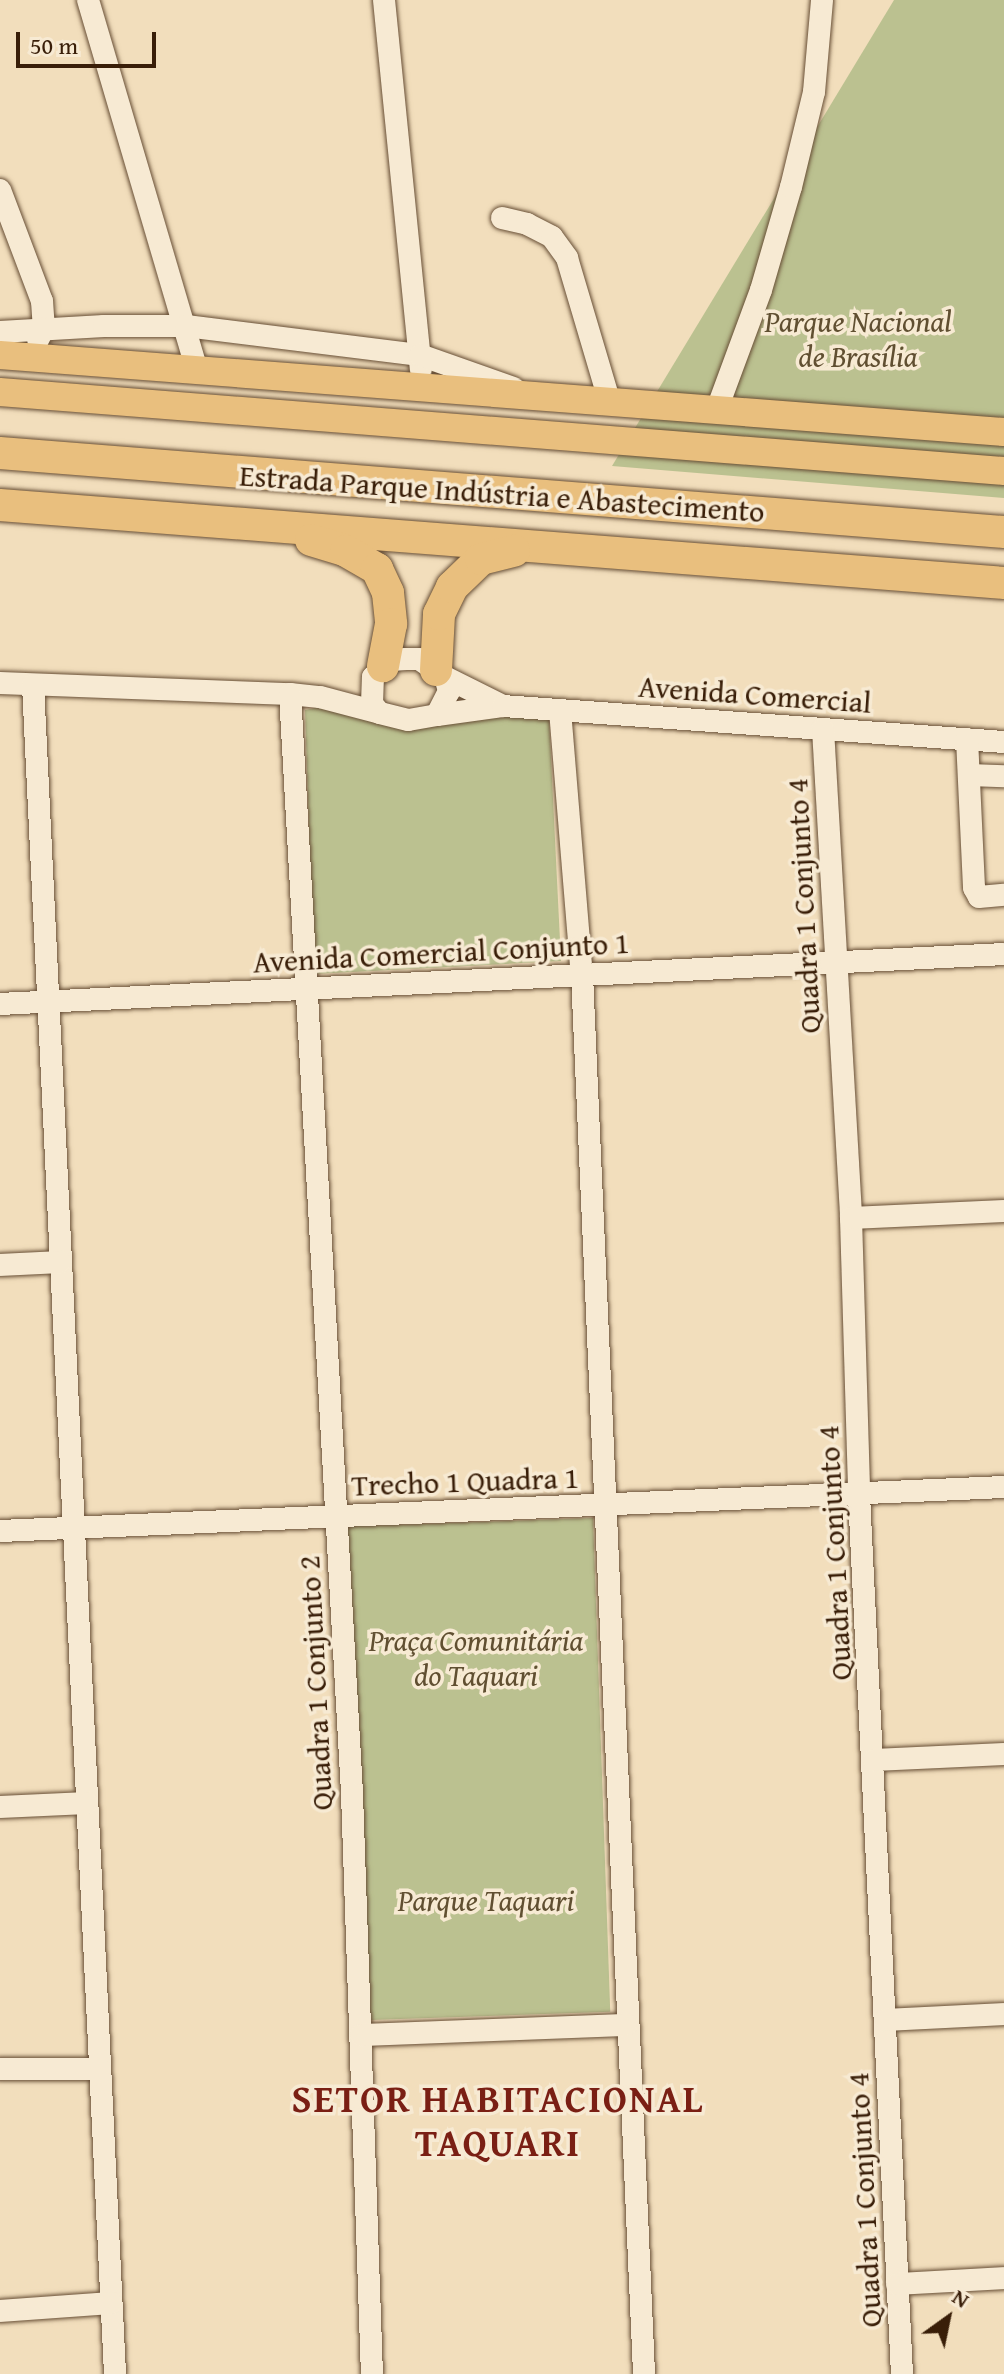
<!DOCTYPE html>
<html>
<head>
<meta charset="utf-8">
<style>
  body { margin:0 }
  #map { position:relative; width:1004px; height:2374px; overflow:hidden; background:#f2debc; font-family:"Gentium Book Plus",serif }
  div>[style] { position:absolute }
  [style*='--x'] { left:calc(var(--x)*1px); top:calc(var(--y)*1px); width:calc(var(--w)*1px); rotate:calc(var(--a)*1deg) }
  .green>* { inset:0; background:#bbc190; transform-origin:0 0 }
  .roads { filter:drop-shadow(0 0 2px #674e35) drop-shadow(0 0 2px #674e35) }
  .minor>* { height:22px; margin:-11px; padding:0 11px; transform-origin:11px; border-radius:11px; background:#f7ead3 }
  .major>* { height:28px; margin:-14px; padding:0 14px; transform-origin:14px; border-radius:14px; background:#e9bf7e }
  .highway>* { height:32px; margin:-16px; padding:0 16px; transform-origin:16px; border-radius:16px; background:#e9bf7e }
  span { translate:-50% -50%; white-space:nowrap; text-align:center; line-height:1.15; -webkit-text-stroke:7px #f7ead3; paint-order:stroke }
  .park-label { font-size:30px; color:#604f31; font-style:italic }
  .street-label { font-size:30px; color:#391e08 }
  .district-label { font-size:38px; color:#7a1f14; font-weight:700; letter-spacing:2px }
  .north { position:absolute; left:908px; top:2278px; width:80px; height:80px; -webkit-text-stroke:6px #f7ead3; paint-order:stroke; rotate:33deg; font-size:22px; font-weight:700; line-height:32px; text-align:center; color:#391e08 }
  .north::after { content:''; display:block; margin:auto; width:28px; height:36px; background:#391e08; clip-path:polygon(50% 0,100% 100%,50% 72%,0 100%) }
  .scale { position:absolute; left:16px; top:32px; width:140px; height:36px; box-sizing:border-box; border:4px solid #391e08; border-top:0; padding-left:10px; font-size:24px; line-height:28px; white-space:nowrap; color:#391e08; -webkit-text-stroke:6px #f7ead3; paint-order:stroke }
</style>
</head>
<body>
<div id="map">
  <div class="green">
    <i style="clip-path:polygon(894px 0,1004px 0,1004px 498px,612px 466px)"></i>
    <i style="clip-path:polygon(325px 706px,549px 718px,561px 961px,314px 974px,305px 710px)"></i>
    <i style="left:593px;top:1518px;width:494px;height:247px;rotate:88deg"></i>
  </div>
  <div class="roads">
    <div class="minor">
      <i style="--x:88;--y:0;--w:384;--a:73.6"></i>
      <i style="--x:384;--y:0;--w:371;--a:84.3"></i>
      <i style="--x:0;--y:190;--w:119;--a:69.3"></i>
      <i style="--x:42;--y:301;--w:27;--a:86"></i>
      <i style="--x:44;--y:328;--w:13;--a:117"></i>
      <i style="--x:502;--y:218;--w:26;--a:13"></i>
      <i style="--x:527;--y:224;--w:28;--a:27"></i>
      <i style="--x:552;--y:237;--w:26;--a:54"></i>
      <i style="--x:567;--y:258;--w:148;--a:73.5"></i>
      <i style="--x:0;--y:332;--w:104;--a:-3.3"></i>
      <i style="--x:104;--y:326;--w:82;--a:0"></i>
      <i style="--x:186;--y:326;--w:236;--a:7.1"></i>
      <i style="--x:420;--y:355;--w:99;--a:19.5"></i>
      <i style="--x:717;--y:409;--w:127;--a:-69.7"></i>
      <i style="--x:761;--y:290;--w:107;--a:-73.8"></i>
      <i style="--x:791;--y:187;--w:98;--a:-76.4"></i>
      <i style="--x:814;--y:92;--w:92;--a:-85"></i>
      <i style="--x:406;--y:659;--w:13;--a:0"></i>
      <i style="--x:419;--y:659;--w:32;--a:35"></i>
      <i style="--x:445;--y:677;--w:15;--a:74"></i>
      <i style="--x:449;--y:691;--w:27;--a:117"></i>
      <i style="--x:437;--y:715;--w:29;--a:170"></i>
      <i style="--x:408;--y:720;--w:29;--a:-166"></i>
      <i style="--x:380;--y:713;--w:12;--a:-132"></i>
      <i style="--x:372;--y:704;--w:27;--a:-88"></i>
      <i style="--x:373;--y:677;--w:25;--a:-43"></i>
      <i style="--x:391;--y:660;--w:15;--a:-4"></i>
      <i style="--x:445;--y:677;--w:65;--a:26.6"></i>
      <i style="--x:0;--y:683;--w:290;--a:2.2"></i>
      <i style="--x:290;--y:694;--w:30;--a:6"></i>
      <i style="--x:320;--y:697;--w:62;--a:14.9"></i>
      <i style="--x:33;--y:685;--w:1691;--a:87.22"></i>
      <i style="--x:290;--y:694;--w:1102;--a:86.77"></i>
      <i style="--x:352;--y:1794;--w:580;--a:88.03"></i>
      <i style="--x:560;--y:710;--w:266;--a:85.3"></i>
      <i style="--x:582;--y:975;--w:1400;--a:87.46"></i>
      <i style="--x:437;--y:715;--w:67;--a:-7.8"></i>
      <i style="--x:503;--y:706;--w:502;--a:4.11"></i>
      <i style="--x:823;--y:729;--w:490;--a:86.7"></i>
      <i style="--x:851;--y:1218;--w:277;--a:88.3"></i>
      <i style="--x:859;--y:1495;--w:880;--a:87.2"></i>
      <i style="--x:967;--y:739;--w:149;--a:87.3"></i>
      <i style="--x:974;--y:888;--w:10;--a:61"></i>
      <i style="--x:979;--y:897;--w:25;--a:-5"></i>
      <i style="--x:969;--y:775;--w:35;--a:2"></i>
      <i style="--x:0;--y:1004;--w:1005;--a:-2.85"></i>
      <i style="--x:851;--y:1218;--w:153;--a:-2.6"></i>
      <i style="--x:0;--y:1265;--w:60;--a:-2.9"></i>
      <i style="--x:0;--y:1531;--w:1005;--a:-2.51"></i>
      <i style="--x:874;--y:1760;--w:130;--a:-2.6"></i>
      <i style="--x:0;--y:1807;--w:87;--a:-2.6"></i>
      <i style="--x:886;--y:2020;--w:118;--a:-2.9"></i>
      <i style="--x:361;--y:2035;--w:265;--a:-2.2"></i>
      <i style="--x:0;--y:2069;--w:100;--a:0"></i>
      <i style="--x:897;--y:2284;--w:107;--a:-3.2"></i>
      <i style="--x:0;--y:2311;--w:111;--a:-4.1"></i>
    </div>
    <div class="major">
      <i style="--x:0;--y:355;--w:1007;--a:4.39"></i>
      <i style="--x:0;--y:392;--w:1007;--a:4.5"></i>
    </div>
    <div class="highway">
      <i style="--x:0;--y:453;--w:1007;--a:4.5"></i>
      <i style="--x:0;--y:505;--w:1007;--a:4.44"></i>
      <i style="--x:311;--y:540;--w:37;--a:17"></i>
      <i style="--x:346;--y:551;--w:36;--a:30"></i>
      <i style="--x:377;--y:569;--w:26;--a:65"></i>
      <i style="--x:388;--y:593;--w:31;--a:84"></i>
      <i style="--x:391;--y:624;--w:43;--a:100.8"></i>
      <i style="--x:436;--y:670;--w:56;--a:-86.9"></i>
      <i style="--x:439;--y:614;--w:30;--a:-64"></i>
      <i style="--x:452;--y:587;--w:40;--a:-44"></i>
      <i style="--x:481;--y:559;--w:34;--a:-14"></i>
    </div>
  </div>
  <div class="park-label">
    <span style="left:858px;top:338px">Parque Nacional<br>de Brasília</span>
    <span style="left:476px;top:1657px">Praça Comunitária<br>do Taquari</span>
    <span style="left:486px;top:1900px">Parque Taquari</span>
  </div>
  <div class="street-label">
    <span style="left:502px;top:493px;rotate:4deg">Estrada Parque Indústria e Abastecimento</span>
    <span style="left:755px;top:694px;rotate:4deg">Avenida Comercial</span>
    <span style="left:803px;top:906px;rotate:-93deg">Quadra 1 Conjunto 4</span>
    <span style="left:441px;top:952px;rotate:-3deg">Avenida Comercial Conjunto 1</span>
    <span style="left:465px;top:1481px;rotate:-2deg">Trecho 1 Quadra 1</span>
    <span style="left:834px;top:1553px;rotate:-93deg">Quadra 1 Conjunto 4</span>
    <span style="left:315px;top:1683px;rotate:-93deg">Quadra 1 Conjunto 2</span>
    <span style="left:864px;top:2200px;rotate:-93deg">Quadra 1 Conjunto 4</span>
  </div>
  <div class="district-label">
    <span style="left:498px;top:2121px">SETOR HABITACIONAL<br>TAQUARI</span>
  </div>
  <div class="north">N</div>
  <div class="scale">50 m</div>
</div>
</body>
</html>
